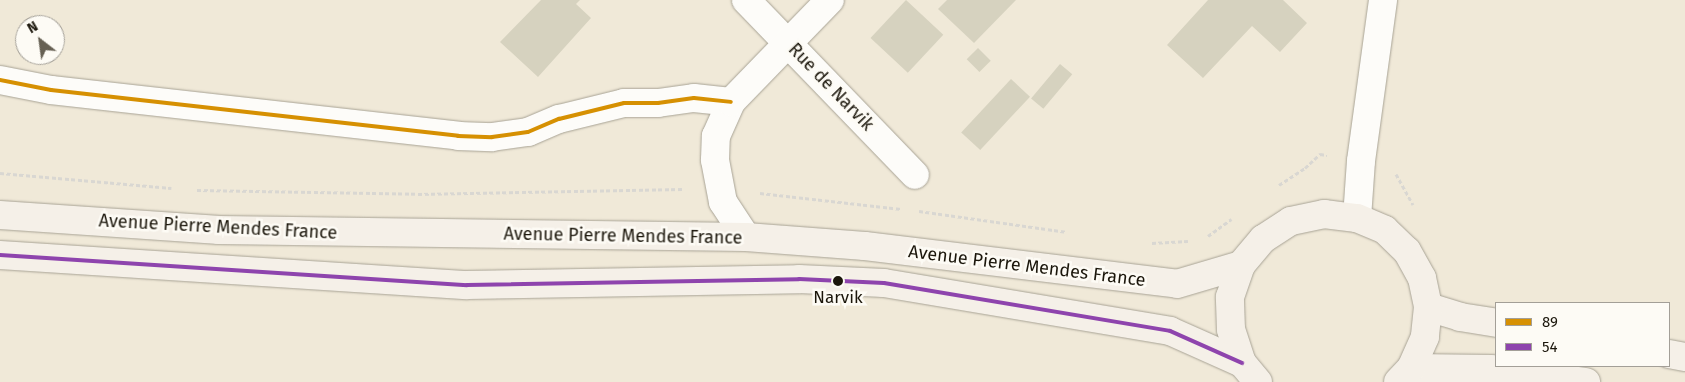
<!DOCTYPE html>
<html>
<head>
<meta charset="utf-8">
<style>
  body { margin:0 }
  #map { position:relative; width:1685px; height:382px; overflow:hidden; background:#f0e9d8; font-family:"Fira Sans",sans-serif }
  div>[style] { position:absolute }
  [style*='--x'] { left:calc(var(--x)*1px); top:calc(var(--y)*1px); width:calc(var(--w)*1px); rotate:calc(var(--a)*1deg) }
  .building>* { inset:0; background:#d6d2bf; transform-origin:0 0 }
  .path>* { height:3px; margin-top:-1.5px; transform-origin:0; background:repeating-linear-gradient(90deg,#d9d7d2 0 4px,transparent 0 6.5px) }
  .roads { filter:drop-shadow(0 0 1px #a8a395) drop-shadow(0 0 1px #a8a395) }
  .street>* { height:28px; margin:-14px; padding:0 14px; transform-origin:14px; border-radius:14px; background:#fdfcf9 }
  .primary>* { height:28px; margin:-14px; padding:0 14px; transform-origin:14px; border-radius:14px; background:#f5f0e8 }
  .bus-1>* { height:4px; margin:-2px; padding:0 2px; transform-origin:2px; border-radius:2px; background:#d69002 }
  .bus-2>* { height:4px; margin:-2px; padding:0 2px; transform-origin:2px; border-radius:2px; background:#8e44ad }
  .dots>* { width:14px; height:14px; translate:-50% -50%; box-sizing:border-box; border:2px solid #fdfbf5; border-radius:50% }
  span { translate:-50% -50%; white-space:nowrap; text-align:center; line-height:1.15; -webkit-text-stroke:5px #fdfbf5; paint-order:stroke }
  .bus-label { font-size:17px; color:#1b160b }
  .street-label { font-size:18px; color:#1b160b }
  .legend { position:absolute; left:1495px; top:302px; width:175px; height:65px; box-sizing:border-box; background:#fdfbf5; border:1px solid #a39f97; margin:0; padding:6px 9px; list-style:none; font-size:15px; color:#1b160b }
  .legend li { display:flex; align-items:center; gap:10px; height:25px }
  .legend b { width:25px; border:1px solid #a39f97 }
  .north { position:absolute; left:15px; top:15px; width:50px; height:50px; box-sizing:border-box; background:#fdfbf5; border:1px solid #a39f97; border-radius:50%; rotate:330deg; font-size:14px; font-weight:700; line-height:20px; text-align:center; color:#1b160b }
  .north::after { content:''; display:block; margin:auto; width:18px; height:22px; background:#666053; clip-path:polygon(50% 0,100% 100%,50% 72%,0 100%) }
</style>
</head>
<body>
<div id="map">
  <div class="building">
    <i style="clip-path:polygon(541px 0,580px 0,576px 4px,591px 18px,538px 77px,500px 42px)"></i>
    <i style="left:906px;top:0;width:51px;height:52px;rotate:43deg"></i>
    <i style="clip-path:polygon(947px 0,1016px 0,974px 43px,938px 9px)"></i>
    <i style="clip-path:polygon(1208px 0,1283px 0,1307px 23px,1280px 52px,1252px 26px,1203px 78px,1167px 45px)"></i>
    <i style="left:978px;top:48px;width:18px;height:16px;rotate:45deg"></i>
    <i style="left:1060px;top:64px;width:16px;height:45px;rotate:40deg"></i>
    <i style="left:1011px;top:79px;width:26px;height:73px;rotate:43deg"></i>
  </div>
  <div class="path">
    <i style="--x:0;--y:173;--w:172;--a:5"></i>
    <i style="--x:1396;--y:174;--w:35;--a:61"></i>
    <i style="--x:1279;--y:185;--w:31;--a:-33"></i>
    <i style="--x:1305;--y:168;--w:21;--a:-43"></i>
    <i style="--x:1320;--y:154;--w:7;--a:8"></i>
    <i style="--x:197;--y:190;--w:221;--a:1"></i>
    <i style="--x:418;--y:194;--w:265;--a:-1.1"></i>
    <i style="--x:760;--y:193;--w:142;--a:6.5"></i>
    <i style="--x:919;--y:211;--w:148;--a:8.1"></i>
    <i style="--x:1208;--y:236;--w:29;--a:-36"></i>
    <i style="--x:1152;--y:243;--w:36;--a:-3"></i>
  </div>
  <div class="roads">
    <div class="street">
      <i style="--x:746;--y:0;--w:243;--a:46"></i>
      <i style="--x:0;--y:80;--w:52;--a:11.1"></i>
      <i style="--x:51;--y:90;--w:410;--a:6.4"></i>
      <i style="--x:458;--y:136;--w:34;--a:2"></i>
      <i style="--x:492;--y:137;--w:36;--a:-8"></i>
      <i style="--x:528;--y:132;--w:34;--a:-23"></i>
      <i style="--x:559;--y:119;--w:67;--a:-13.8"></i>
      <i style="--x:624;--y:103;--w:34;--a:0"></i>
      <i style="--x:658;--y:103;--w:36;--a:-8"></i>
      <i style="--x:694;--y:98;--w:37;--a:6"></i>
      <i style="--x:1357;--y:218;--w:57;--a:-86"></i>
      <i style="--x:1361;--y:161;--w:162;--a:-82.2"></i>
      <i style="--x:746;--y:237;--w:42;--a:-123.3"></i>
      <i style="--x:723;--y:202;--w:43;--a:-100.8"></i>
      <i style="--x:715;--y:160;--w:24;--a:-88"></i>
      <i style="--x:716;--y:136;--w:37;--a:-66"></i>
      <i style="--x:731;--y:102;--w:142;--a:-45.9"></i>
    </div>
    <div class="primary">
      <i style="--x:0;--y:215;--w:220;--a:3.9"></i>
      <i style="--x:219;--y:230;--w:527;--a:0.76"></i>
      <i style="--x:746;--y:237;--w:119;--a:4.3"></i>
      <i style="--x:865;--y:246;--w:314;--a:6.9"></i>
      <i style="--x:1177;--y:284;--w:67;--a:-16.5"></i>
      <i style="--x:0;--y:255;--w:468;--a:3.7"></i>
      <i style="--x:467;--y:285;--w:332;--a:-1"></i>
      <i style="--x:799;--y:279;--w:85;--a:2.7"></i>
      <i style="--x:884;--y:283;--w:290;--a:9.5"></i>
      <i style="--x:1170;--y:331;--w:79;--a:24"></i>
      <i style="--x:1428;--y:307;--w:34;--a:17"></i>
      <i style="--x:1460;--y:317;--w:36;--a:9"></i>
      <i style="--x:1669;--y:354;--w:16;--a:11"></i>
      <i style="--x:1411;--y:368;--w:80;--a:0.7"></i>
      <i style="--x:1491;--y:369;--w:96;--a:7.8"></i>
      <i style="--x:1258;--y:382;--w:25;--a:-130"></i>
      <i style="--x:1242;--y:363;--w:35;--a:-108"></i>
      <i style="--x:1231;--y:330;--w:33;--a:-92"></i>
      <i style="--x:1230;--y:297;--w:34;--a:-71"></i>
      <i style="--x:1241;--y:265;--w:34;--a:-50"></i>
      <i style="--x:1263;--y:239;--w:33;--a:-33"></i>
      <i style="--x:1291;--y:221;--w:34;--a:-12"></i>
      <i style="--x:1324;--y:214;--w:33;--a:7"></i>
      <i style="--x:1357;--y:218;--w:30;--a:23"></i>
      <i style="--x:1385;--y:230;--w:30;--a:44"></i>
      <i style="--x:1407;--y:251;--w:31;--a:61"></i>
      <i style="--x:1422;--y:278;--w:30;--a:78"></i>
      <i style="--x:1428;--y:307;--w:30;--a:96"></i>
      <i style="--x:1425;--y:337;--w:34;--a:114"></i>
      <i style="--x:1411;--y:368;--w:19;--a:133"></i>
    </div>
  </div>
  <div class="bus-1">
    <i style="--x:0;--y:80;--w:52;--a:11.1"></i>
    <i style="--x:51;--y:90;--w:410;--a:6.4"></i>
    <i style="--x:458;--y:136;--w:34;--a:2"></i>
    <i style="--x:492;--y:137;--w:36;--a:-8"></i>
    <i style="--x:528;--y:132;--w:34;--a:-23"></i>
    <i style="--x:559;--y:119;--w:67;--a:-13.8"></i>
    <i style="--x:624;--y:103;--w:34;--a:0"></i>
    <i style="--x:658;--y:103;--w:36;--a:-8"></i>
    <i style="--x:694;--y:98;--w:37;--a:6"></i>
  </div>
  <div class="bus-2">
    <i style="--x:0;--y:255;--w:468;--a:3.7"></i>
    <i style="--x:467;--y:285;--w:332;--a:-1"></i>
    <i style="--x:799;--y:279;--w:85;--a:2.7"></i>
    <i style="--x:884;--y:283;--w:290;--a:9.5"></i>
    <i style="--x:1170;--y:331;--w:79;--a:24"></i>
  </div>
  <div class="dots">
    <i style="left:838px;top:281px;background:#1b160b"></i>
  </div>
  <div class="bus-label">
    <span style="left:838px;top:298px">Narvik</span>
  </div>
  <div class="street-label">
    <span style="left:831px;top:87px;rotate:46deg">Rue de Narvik</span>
    <span style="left:218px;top:227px;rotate:3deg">Avenue Pierre Mendes France</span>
    <span style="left:623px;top:236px;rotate:1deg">Avenue Pierre Mendes France</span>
    <span style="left:1027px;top:266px;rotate:7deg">Avenue Pierre Mendes France</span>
  </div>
  <ul class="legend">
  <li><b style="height:6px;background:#d69002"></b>89</li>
  <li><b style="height:6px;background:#8e44ad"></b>54</li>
  </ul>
  <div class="north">N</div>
</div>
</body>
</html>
